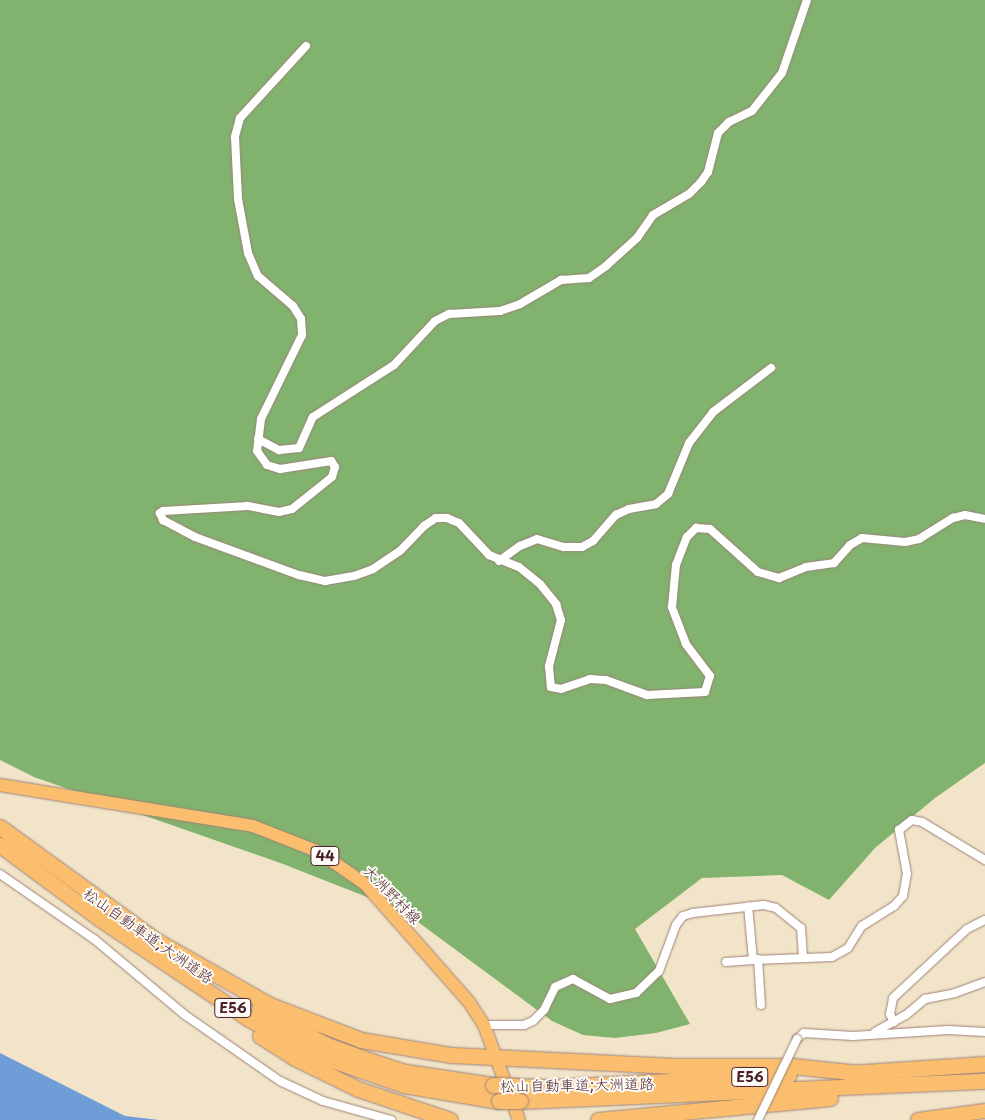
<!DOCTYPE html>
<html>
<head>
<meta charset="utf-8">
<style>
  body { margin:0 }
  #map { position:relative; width:985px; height:1120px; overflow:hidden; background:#f2e4c8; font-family:"Playpen Sans","Klee One",sans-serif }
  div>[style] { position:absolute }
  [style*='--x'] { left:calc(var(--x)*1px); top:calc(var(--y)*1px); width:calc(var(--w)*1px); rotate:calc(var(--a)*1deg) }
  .forest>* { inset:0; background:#81b36e }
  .water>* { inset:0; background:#6e9dd7 }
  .roads { filter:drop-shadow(0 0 1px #9e827a) drop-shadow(0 0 1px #9e827a) }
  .minor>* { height:8px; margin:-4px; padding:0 4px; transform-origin:4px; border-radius:4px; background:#fff }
  .primary>* { height:12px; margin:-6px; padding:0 6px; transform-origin:6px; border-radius:6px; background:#fabe6e }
  .trunk>* { height:14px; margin:-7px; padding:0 7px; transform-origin:7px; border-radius:7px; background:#fabe6e }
  .motorway>* { height:15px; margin:-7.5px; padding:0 7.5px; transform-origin:7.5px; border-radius:7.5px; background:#fabe6e }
  .bridges { filter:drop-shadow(0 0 1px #9e827a) drop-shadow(0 0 1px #9e827a) }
  .minor-bridge>* { height:8px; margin:-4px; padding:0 4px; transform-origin:4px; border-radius:4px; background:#fff }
  .motorway-bridge>* { height:15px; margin:-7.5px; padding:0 7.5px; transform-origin:7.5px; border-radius:7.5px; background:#fabe6e }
  span { translate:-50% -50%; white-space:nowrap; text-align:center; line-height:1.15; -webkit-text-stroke:4px #fdfcf7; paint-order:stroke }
  .shield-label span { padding:1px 4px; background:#fdfcf7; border:1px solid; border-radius:4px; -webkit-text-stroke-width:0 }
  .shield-label { font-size:14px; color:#4a1f2b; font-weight:700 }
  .street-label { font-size:15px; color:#4a1f2b }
</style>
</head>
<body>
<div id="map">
  <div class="forest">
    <i style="clip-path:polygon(0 0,985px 0,985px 763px,935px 798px,875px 848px,829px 900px,782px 875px,702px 878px,635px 929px,690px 1024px,656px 1033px,615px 1038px,583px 1035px,552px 1021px,414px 919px,372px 899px,283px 864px,34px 777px,0 760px)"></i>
  </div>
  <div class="water">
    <i style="clip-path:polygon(0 1053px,125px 1116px,159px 1120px,0 1120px)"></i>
  </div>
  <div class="roads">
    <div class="minor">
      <i style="--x:306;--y:46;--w:98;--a:132.5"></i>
      <i style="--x:240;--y:118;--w:20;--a:105"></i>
      <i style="--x:235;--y:137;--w:62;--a:87.2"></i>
      <i style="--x:238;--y:199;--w:55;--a:79.5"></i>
      <i style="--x:248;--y:253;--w:25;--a:67"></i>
      <i style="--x:258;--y:276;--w:46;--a:40.6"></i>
      <i style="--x:293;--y:306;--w:15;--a:58"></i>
      <i style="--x:301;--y:319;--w:16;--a:86"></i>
      <i style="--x:302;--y:335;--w:93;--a:116"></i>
      <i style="--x:261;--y:419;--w:32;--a:97"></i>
      <i style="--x:257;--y:451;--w:17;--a:54"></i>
      <i style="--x:267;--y:465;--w:14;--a:17"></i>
      <i style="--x:280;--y:469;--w:52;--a:-8.9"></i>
      <i style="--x:331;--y:461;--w:7;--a:56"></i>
      <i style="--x:335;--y:467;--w:10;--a:107"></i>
      <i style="--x:332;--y:477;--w:51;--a:141.3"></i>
      <i style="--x:292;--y:509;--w:13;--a:167"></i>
      <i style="--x:279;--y:512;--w:32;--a:-169"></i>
      <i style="--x:248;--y:506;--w:85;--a:176.6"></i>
      <i style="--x:163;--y:511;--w:4;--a:146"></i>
      <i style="--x:160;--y:513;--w:8;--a:67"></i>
      <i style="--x:163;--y:520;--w:36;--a:28"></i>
      <i style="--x:195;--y:537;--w:111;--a:20.1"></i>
      <i style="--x:299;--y:575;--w:27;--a:13"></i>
      <i style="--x:325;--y:581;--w:29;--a:-10"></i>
      <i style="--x:354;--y:576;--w:20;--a:-20"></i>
      <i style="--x:373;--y:569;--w:32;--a:-34"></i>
      <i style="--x:400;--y:551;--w:35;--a:-46"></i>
      <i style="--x:424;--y:526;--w:14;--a:-34"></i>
      <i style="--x:436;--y:518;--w:11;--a:0"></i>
      <i style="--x:447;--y:518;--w:13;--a:23"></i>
      <i style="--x:459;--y:523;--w:44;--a:46.8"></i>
      <i style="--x:489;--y:555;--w:32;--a:22"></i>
      <i style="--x:519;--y:567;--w:27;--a:39"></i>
      <i style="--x:540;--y:584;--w:26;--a:51"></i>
      <i style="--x:556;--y:604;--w:17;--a:73"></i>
      <i style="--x:561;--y:620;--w:48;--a:104.6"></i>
      <i style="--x:549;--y:666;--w:21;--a:85"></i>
      <i style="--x:551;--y:687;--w:10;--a:11"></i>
      <i style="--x:561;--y:689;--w:31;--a:-19"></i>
      <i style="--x:590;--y:679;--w:16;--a:4"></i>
      <i style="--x:606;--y:680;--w:44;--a:20.1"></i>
      <i style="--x:647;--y:695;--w:58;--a:-3"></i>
      <i style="--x:705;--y:692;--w:17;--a:-73"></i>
      <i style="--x:710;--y:676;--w:40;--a:-127"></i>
      <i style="--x:686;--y:644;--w:40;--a:-111"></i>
      <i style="--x:672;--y:607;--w:42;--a:-84.6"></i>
      <i style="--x:676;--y:565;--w:30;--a:-69"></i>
      <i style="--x:687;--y:537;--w:13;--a:-45"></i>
      <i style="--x:696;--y:528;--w:14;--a:4"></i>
      <i style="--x:710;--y:529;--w:64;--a:41.9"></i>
      <i style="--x:758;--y:572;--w:22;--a:16"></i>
      <i style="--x:779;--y:578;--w:29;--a:-22"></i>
      <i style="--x:806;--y:567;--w:28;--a:-8"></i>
      <i style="--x:834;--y:563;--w:24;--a:-48"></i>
      <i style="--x:850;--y:545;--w:14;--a:-30"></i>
      <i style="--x:862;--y:538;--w:43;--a:5.3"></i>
      <i style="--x:905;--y:542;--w:14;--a:-12"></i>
      <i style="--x:919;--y:539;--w:40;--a:-32"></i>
      <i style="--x:953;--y:518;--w:12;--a:-14"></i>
      <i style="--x:965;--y:515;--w:20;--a:11"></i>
      <i style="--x:258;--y:439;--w:24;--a:28"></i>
      <i style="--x:279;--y:450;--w:20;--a:-6"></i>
      <i style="--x:299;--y:448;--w:34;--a:-66"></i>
      <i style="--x:313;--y:417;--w:96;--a:-32.7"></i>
      <i style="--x:394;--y:365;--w:60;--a:-47"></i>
      <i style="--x:435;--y:321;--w:16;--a:-27"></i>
      <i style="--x:449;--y:314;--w:51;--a:-3.4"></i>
      <i style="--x:500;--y:311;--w:21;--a:-19"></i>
      <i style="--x:520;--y:304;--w:48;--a:-30.3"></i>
      <i style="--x:561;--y:280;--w:28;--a:-4"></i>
      <i style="--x:589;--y:278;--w:21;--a:-35"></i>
      <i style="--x:606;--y:266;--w:42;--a:-42.1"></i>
      <i style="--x:637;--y:238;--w:28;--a:-55"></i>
      <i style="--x:653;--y:215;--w:42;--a:-30.3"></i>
      <i style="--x:689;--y:194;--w:17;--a:-45"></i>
      <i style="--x:701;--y:182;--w:12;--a:-55"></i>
      <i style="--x:708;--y:172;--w:40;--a:-75.6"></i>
      <i style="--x:718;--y:133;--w:16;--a:-45"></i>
      <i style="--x:729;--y:122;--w:25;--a:-26"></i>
      <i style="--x:752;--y:111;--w:48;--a:-51.7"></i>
      <i style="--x:782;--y:73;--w:77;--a:-71.1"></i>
      <i style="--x:499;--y:561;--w:26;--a:-36"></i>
      <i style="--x:520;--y:546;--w:18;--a:-22"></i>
      <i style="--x:537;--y:539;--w:28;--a:17"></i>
      <i style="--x:564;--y:547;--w:18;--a:0"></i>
      <i style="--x:582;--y:547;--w:13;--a:-29"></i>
      <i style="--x:593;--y:541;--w:35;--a:-49"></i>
      <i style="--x:616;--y:515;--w:14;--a:-25"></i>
      <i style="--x:629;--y:509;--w:27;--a:-10"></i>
      <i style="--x:656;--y:504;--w:16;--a:-40"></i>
      <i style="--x:668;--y:494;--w:55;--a:-67.6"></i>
      <i style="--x:689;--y:443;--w:39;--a:-52"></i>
      <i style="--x:713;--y:412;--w:73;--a:-37.2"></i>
      <i style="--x:0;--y:874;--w:114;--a:34.7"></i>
      <i style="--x:94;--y:939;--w:119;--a:39.9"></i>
      <i style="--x:185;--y:1015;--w:116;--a:34.8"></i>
      <i style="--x:280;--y:1081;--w:47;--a:24.9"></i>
      <i style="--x:323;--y:1101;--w:71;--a:15.6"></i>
      <i style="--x:758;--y:959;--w:46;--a:86.3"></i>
      <i style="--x:753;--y:960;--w:79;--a:-2.2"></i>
      <i style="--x:832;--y:957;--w:18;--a:-29"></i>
      <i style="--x:848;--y:948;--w:26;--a:-58"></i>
      <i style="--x:862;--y:926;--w:38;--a:-32"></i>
      <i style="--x:894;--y:906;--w:13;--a:-48"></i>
      <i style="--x:903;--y:896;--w:22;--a:-80"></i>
      <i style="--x:907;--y:874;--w:45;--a:-100.3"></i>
      <i style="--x:899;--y:830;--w:16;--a:-38"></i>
      <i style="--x:912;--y:820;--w:10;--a:11"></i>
      <i style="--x:922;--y:822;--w:74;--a:31.1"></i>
      <i style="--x:726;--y:962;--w:27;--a:-4"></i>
      <i style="--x:753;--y:960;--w:54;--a:-95.3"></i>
      <i style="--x:894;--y:1022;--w:9;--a:-117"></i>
      <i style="--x:890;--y:1014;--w:16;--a:-79"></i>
      <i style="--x:893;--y:998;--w:101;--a:-43"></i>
      <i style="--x:967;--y:929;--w:20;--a:-27"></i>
      <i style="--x:484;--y:1025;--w:40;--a:0"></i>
      <i style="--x:524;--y:1025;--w:10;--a:-24"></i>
      <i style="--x:533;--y:1021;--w:16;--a:-45"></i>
      <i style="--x:544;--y:1010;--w:25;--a:-64"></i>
      <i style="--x:555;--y:987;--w:20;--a:-24"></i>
      <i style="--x:573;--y:979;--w:42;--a:28.4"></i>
      <i style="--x:610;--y:999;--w:27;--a:-13"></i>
      <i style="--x:636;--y:993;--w:32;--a:-44"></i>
      <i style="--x:659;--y:971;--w:49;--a:-69.7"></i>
      <i style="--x:676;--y:925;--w:11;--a:-52"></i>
      <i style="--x:683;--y:916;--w:10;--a:-17"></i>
      <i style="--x:693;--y:913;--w:71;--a:-6.4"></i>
      <i style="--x:764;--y:905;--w:12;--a:14"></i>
      <i style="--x:776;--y:908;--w:32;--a:39"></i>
      <i style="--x:801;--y:928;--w:28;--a:86"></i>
      <i style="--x:875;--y:1032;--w:35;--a:-29"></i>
      <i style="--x:906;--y:1015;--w:25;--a:-40"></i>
      <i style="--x:925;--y:999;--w:31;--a:-11"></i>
      <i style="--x:955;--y:993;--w:32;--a:-20"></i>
      <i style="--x:797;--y:1039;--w:9;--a:-41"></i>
      <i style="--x:804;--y:1033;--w:49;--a:3.5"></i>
      <i style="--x:853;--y:1036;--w:95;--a:-3.6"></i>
      <i style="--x:948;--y:1030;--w:37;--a:3"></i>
    </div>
    <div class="primary">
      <i style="--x:0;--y:785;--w:256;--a:9.2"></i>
      <i style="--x:253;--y:826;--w:71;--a:21.5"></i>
      <i style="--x:319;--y:852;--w:56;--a:34.8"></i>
      <i style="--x:365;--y:884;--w:157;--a:48.6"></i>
      <i style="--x:469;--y:1002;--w:27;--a:57"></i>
      <i style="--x:484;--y:1025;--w:101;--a:69.8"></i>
    </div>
    <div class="trunk">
      <i style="--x:918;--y:1120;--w:68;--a:-7.7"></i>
    </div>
    <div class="motorway">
      <i style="--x:0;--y:827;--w:195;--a:36"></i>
      <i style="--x:0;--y:845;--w:124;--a:36.5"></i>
      <i style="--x:100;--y:919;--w:179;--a:33.9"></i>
      <i style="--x:249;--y:1019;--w:39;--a:29"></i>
      <i style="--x:283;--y:1038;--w:44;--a:25.4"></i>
      <i style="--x:323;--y:1057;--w:86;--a:19.1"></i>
      <i style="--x:404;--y:1085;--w:96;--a:9.6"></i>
      <i style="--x:152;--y:938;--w:136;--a:29.6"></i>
      <i style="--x:270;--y:1005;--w:97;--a:21"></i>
      <i style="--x:361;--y:1040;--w:92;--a:9.4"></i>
      <i style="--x:452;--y:1055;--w:228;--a:2.8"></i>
      <i style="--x:680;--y:1066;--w:113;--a:0"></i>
      <i style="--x:793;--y:1066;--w:66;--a:6.1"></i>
      <i style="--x:259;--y:1009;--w:77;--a:27.9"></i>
      <i style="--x:327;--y:1045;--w:44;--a:20.1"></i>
      <i style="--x:368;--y:1060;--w:40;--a:18"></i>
      <i style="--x:406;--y:1072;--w:88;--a:8.5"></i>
      <i style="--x:260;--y:1036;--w:41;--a:32.2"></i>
      <i style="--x:295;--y:1058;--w:70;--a:26.2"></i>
      <i style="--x:358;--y:1089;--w:97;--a:18.6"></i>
      <i style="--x:849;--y:1073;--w:136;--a:-3.8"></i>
      <i style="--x:516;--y:1086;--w:36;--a:2"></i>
      <i style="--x:552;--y:1087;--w:237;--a:-2.9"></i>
      <i style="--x:520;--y:1101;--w:465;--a:-2.5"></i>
      <i style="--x:598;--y:1120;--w:233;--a:-5.4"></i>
    </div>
  </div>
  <div class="bridges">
    <div class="minor-bridge">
      <i style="--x:758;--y:1120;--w:90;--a:-64.3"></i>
    </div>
    <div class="motorway-bridge">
      <i style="--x:493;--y:1085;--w:23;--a:2"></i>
      <i style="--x:499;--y:1101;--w:21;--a:0"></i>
    </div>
  </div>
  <div class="shield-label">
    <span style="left:325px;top:856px">44</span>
    <span style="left:233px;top:1008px">E56</span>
    <span style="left:750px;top:1077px">E56</span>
  </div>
  <div class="street-label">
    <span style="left:393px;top:894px;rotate:46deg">大洲野村線</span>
    <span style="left:149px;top:935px;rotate:35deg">松山自動車道;大洲道路</span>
    <span style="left:577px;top:1084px;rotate:-1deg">松山自動車道;大洲道路</span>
  </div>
</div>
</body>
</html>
